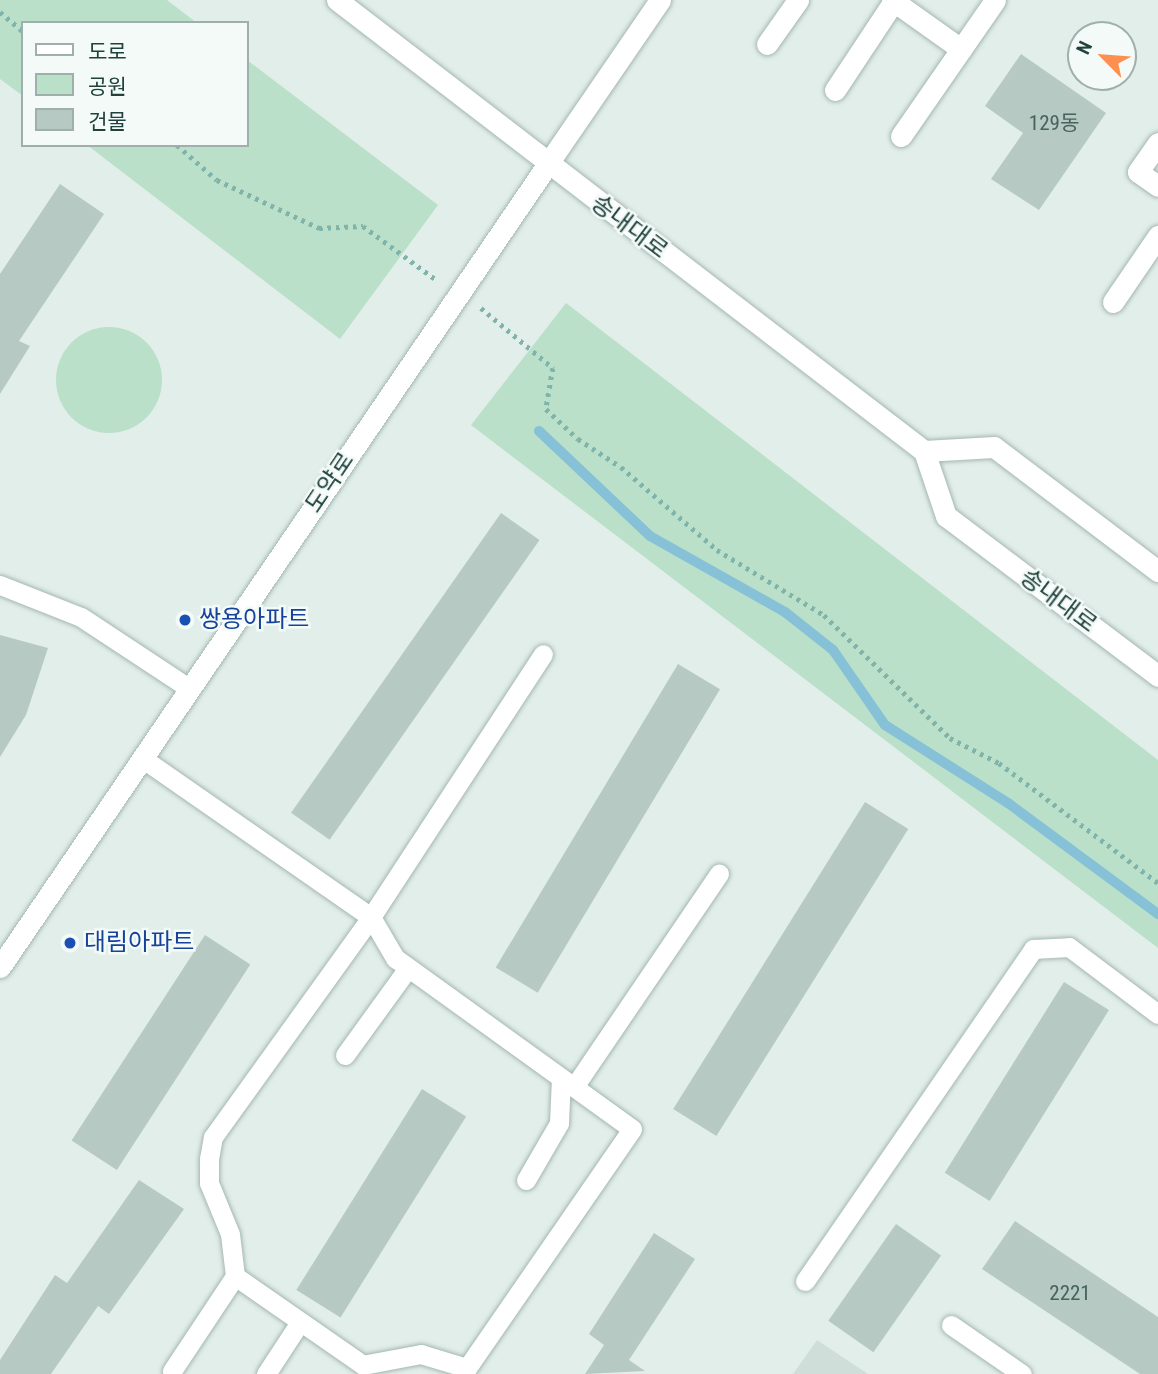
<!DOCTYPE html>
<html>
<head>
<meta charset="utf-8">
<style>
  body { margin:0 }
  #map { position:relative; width:1158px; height:1374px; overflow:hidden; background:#e2eeea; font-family:"Roboto Condensed","Noto Sans KR",sans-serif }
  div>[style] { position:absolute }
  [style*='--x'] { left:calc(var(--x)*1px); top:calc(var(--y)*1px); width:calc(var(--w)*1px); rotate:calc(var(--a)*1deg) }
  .built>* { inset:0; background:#d0ded9 }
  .green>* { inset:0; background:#bae0c9 }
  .round { border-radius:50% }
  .stream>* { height:10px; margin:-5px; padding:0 5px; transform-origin:5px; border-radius:5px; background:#86c1d7 }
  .building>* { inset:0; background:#b7c9c3; transform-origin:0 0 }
  .path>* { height:4.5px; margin-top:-2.25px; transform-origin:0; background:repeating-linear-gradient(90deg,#80b4aa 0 3.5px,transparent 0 8.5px) }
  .roads { filter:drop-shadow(0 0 2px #a4b7b2) drop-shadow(0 0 2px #a4b7b2) }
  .service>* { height:19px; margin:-9.5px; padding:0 9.5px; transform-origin:9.5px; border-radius:9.5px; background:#fff }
  .minor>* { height:21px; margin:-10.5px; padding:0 10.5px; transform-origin:10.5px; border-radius:10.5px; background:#fff }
  .tertiary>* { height:21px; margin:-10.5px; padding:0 10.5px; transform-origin:10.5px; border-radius:10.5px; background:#fff }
  .dots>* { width:19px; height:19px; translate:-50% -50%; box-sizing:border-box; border:4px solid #f3faf7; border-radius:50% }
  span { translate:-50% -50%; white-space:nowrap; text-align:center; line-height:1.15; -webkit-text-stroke:5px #f3faf7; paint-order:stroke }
  .number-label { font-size:21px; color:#46635e }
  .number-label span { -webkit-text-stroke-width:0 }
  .street-label { font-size:24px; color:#20413c }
  .transit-label { font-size:24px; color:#164399 }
  .left { translate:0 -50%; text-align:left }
  .legend { position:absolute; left:21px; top:21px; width:228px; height:126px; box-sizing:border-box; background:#f3faf7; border:2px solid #9fb0ac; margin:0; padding:9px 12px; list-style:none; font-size:21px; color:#20413c }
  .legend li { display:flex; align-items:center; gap:14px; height:35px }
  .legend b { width:35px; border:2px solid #9fb0ac }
  .north { position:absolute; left:1067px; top:21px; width:70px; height:70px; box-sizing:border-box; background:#f3faf7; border:2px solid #9fb0ac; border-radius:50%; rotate:295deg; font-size:19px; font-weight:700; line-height:28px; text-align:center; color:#20413c }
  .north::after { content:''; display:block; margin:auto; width:24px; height:32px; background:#fd9051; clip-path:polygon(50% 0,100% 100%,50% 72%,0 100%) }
</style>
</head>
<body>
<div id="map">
  <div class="built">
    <i style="clip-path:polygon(817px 1340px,868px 1374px,793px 1374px)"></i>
  </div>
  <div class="green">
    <i style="clip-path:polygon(0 0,167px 0,197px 23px,23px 23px,23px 96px,0 79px)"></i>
    <i style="clip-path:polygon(247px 60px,438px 205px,340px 339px,87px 145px,247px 145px)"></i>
    <i style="clip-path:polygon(566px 303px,1158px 760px,1158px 948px,471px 425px)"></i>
    <i class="round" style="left:56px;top:327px;width:106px;height:106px"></i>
  </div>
  <div class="stream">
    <i style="--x:539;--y:431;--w:153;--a:43.4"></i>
    <i style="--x:650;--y:536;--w:155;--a:29.4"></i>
    <i style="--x:785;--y:612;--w:61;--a:38.4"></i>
    <i style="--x:833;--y:650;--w:91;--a:55.3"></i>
    <i style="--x:885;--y:725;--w:146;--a:32.4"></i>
    <i style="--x:1008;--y:803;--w:187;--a:36.5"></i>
  </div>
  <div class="building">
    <i style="clip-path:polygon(1021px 54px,1106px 113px,1039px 210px,991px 179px,1023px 133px,985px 106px)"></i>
    <i style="clip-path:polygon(60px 184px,104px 214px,19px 341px,30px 346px,0 394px,0 274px)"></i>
    <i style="left:501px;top:513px;width:47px;height:366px;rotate:35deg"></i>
    <i style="clip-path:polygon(0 635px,48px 648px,26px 715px,0 757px)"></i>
    <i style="left:678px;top:664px;width:49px;height:354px;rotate:31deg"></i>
    <i style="left:865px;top:802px;width:51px;height:362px;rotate:32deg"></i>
    <i style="left:205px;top:935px;width:54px;height:245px;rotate:33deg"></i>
    <i style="left:1064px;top:982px;width:53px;height:225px;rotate:32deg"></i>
    <i style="left:422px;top:1089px;width:52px;height:237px;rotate:32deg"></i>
    <i style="clip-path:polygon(139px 1180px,184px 1209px,109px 1314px,98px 1306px,51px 1374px,0 1374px,0 1360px,55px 1275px,67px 1283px)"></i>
    <i style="clip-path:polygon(1015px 1221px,1158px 1317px,1158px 1374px,1140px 1374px,982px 1269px)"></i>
    <i style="left:896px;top:1224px;width:55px;height:118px;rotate:35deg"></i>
    <i style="clip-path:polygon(654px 1233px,695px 1259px,629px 1360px,645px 1371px,585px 1374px,604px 1345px,589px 1334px)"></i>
  </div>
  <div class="path">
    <i style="--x:0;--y:12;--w:30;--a:40"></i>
    <i style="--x:177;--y:145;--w:53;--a:41.2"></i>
    <i style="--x:217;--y:180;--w:113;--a:25.2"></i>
    <i style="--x:319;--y:228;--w:44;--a:-2.6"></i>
    <i style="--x:363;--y:226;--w:93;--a:36.3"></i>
    <i style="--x:481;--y:308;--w:94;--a:39.8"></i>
    <i style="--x:553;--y:368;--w:42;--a:99.7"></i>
    <i style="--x:546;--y:409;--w:44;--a:43.2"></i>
    <i style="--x:578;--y:439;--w:51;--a:33.1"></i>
    <i style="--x:621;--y:467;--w:127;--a:40.8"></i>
    <i style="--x:717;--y:550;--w:125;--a:31.3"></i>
    <i style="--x:824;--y:615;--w:176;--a:44.3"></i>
    <i style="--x:950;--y:738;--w:55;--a:27"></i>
    <i style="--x:999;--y:763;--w:199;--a:37"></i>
  </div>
  <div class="roads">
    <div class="service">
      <i style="--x:0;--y:585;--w:87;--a:21.6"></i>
      <i style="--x:81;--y:617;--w:131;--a:33.4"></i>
      <i style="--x:142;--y:758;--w:279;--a:34.8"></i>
      <i style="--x:371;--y:917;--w:48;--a:59.7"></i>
      <i style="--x:395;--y:958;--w:292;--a:35.8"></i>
      <i style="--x:632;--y:1129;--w:290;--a:124.6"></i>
      <i style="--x:467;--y:1368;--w:48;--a:-163.1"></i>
      <i style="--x:421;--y:1354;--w:59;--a:169.3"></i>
      <i style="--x:363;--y:1365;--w:156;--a:-145.2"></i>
      <i style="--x:235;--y:1276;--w:42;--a:-96.8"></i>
      <i style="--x:230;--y:1234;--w:55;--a:-112.4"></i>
      <i style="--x:209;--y:1183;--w:24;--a:-90"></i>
      <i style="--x:209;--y:1159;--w:22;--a:-80"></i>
      <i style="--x:213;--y:1137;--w:271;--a:-54.3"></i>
      <i style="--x:371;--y:917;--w:314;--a:-56.8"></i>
      <i style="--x:345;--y:1055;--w:107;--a:-54.1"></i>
      <i style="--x:574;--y:1087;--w:258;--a:-55.8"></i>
      <i style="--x:526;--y:1180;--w:66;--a:-59.9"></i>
      <i style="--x:559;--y:1123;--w:45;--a:-87.5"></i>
      <i style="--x:805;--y:1281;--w:403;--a:-55.5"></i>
      <i style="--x:1033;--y:949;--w:36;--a:-3"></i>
      <i style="--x:1069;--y:947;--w:111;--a:37"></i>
      <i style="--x:951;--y:1325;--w:86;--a:34.6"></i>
      <i style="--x:172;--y:1371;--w:114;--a:-56.4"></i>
      <i style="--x:266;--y:1374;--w:62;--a:-56.8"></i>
    </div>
    <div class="minor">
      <i style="--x:892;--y:0;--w:85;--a:35.4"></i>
      <i style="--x:767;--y:44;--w:54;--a:-54.8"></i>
      <i style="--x:835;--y:90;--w:107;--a:-56.5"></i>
      <i style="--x:901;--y:136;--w:165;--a:-55.3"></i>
      <i style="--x:1158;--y:143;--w:35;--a:125"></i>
      <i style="--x:1138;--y:172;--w:24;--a:35"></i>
      <i style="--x:547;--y:165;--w:200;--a:-55.6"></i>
      <i style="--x:1113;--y:302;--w:80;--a:-55.7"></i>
    </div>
    <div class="tertiary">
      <i style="--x:337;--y:0;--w:740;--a:37.54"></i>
      <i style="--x:924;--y:451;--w:69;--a:71.3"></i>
      <i style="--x:946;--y:516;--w:266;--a:37"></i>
      <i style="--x:924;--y:451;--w:70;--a:-3.3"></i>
      <i style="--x:994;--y:447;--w:206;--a:37.1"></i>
      <i style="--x:0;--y:967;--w:971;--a:-55.7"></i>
    </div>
  </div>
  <div class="dots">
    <i style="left:185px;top:620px;background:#1a4fb4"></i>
    <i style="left:70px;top:943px;background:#1a4fb4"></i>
  </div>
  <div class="number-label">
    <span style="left:1054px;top:123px">129동</span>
    <span style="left:1070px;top:1293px">2221</span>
  </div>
  <div class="street-label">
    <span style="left:629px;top:227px;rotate:37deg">송내대로</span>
    <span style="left:330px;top:483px;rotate:-56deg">도약로</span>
    <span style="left:1058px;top:601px;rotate:37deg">송내대로</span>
  </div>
  <div class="transit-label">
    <span class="left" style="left:199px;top:620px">쌍용아파트</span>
    <span class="left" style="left:84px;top:943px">대림아파트</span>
  </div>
  <ul class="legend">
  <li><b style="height:9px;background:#fff"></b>도로</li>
  <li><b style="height:19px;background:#bae0c9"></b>공원</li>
  <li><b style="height:19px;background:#b7c9c3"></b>건물</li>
  </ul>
  <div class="north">N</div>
</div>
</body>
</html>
